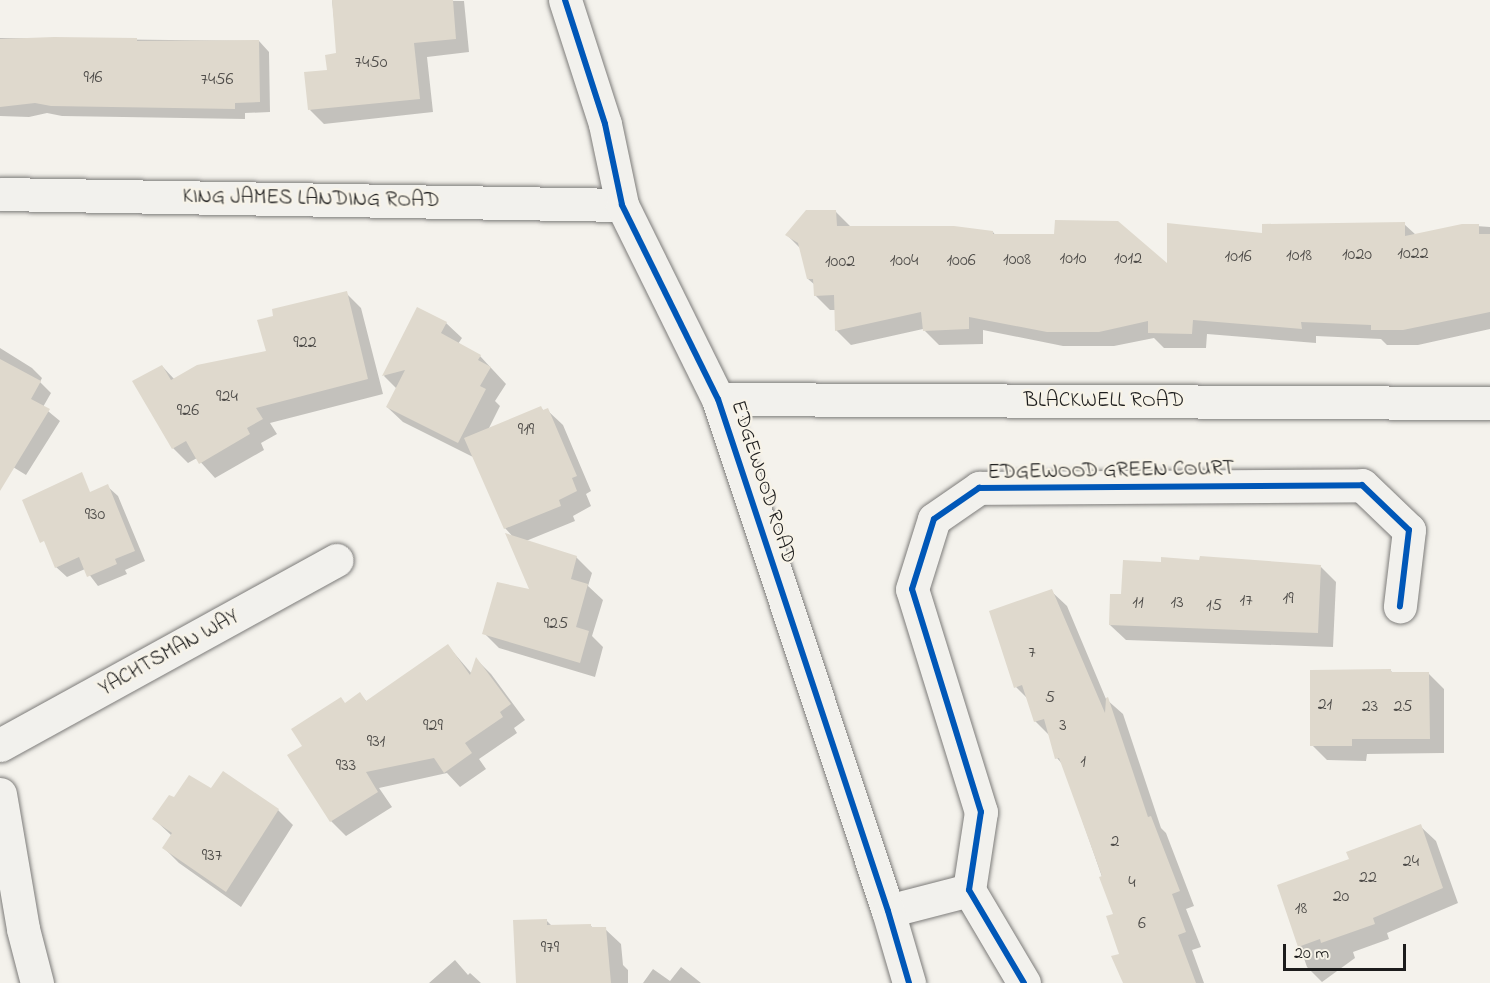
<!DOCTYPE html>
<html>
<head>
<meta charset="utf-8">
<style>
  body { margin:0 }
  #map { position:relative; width:1490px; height:983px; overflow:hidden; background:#f4f2ec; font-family:"Indie Flower",sans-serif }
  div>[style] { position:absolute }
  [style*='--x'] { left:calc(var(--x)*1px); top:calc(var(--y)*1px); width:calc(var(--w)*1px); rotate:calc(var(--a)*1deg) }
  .shadow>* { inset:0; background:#0003 }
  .building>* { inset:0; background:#dfd9cd }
  .roads { filter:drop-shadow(0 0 2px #7d7c7a) drop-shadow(0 0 2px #7d7c7a) }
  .street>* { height:33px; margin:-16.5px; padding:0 16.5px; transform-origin:16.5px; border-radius:16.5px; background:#f2f1ed }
  .secondary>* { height:33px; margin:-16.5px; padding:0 16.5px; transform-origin:16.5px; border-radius:16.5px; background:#f2f1ed }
  .cycleway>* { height:6px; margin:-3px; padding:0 3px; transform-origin:3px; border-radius:3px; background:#0057b8 }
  span { translate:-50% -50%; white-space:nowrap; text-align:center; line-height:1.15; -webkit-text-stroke:4.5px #f7f3e8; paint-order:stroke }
  .number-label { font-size:18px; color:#4d4b48 }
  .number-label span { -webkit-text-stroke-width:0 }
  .street-label { font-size:21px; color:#1c1c1c }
  .scale { position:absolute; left:1283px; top:944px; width:123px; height:27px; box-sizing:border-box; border:3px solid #1c1c1c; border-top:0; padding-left:8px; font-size:18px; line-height:21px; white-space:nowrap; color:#1c1c1c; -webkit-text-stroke:4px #f7f3e8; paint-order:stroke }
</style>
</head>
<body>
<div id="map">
  <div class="shadow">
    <i style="clip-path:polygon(332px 0,464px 1px,469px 52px,427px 57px,433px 112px,324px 124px,310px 110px,338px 55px)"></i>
    <i style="clip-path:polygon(0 38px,259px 41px,269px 52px,270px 112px,245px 113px,245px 119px,62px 116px,47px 113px,29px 117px,0 116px)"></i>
    <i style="clip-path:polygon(836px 212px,850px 226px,993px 232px,996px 236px,1169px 266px,1263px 234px,1404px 224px,1416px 235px,1462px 225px,1490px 227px,1490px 329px,1418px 345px,1387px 345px,1381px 339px,1316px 336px,1316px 343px,1207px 334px,1206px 348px,1164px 348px,1154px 338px,1114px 346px,1063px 346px,983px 330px,983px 344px,939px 345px,923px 329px,851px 345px,836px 330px,836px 310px,830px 310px,815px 295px,815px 285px,808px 279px,800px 248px,787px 235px)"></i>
    <i style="clip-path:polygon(346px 293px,361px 308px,383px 394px,270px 423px,277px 434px,261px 443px,264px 450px,215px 478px,197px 458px,188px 463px,173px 448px,162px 366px,175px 380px,268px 352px,275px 317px)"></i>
    <i style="clip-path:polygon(418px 309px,446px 323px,462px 338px,458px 344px,480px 356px,506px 384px,495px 401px,500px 406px,488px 430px,541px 408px,544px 411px,547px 410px,563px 425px,591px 491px,586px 494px,591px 506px,573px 516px,575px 521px,526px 541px,576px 557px,592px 573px,588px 586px,603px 600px,592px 636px,603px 647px,595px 677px,499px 648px,484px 633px,532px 591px,514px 538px,505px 528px,475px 458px,403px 422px,387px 407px,397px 389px,384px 376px)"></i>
    <i style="clip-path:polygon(0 348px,32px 368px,42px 378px,40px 382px,51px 393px,43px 407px,60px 421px,26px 475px,0 459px)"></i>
    <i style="clip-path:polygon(107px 486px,118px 496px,145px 561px,125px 570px,127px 574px,98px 586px,85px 569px,67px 577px,56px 567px)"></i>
    <i style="clip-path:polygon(1321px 567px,1336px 582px,1333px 647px,1126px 640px,1110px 625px,1123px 596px)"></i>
    <i style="clip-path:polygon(1051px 591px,1067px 606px,1106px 699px,1123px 714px,1161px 828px,1166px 833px,1194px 906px,1186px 909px,1201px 947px,1192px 950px,1204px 983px,1126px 983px,1115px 914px,1063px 765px,1057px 758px,1051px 737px,1035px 721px,1028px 699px,1016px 687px)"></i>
    <i style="clip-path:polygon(448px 646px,472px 674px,476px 659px,491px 674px,525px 720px,514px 728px,517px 733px,479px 759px,486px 769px,460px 787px,447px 773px,379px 788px,392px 807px,346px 836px,331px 821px,304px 747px,345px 704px,360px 694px,367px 702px)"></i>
    <i style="clip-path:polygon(1390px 670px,1394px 674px,1429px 674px,1444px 689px,1444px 753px,1367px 754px,1366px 761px,1327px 760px,1312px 745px)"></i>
    <i style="clip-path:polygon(211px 790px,278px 810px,293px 825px,241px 907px,179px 863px,164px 848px,172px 836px,154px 819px,174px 799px)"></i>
    <i style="clip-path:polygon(1420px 826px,1436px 841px,1458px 903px,1387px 933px,1389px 939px,1353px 952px,1355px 958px,1322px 982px,1307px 967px,1279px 886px,1351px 860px)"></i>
    <i style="clip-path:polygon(546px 920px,553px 927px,590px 925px,594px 929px,605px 929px,621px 944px,623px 965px,628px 970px,628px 983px,517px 983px)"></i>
    <i style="clip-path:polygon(455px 960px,468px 975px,470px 973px,481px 983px,429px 983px)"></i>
    <i style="clip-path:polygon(681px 967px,701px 983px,643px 983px,653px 969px,670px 981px)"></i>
  </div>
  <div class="building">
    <i style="clip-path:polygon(332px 0,453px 0,456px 39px,414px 43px,420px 99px,308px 110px,304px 72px,327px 70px,325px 55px,336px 53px)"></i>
    <i style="clip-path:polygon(54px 37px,137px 38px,137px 41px,259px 40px,260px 102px,235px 103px,235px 109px,51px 106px,35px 103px,0 107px,0 39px)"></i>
    <i style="clip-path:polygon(806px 210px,836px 210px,837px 226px,954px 226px,993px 231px,993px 234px,1054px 234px,1055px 220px,1118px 221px,1167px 263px,1167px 223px,1262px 233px,1262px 224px,1405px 222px,1405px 236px,1462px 224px,1479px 224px,1479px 234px,1490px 234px,1490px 312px,1403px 330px,1371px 330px,1371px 325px,1301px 322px,1302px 329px,1193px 320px,1192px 334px,1148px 333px,1148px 321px,1099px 332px,1047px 332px,969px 317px,969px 329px,923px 331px,921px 312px,835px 331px,834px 295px,814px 296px,813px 279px,807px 279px,798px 243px,785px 235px)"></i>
    <i style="clip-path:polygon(347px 291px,368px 379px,256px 408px,263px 419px,247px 428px,250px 434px,199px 464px,186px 441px,172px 449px,132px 381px,162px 365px,171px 380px,197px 365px,266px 351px,257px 320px,273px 316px,272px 309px)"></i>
    <i style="clip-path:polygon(417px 307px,447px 322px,441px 333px,481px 355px,478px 360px,491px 367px,480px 386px,486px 389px,458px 443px,386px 407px,405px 370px,382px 376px)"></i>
    <i style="clip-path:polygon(0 359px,41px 381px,31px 399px,50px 409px,0 491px)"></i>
    <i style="clip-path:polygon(541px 406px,543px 410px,548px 408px,577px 476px,572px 478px,577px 491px,559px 500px,561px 506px,504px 529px,464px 438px)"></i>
    <i style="clip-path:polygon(82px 472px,90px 492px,108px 484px,135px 551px,115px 559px,117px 564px,87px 577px,79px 557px,55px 568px,44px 541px,40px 543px,22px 500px)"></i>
    <i style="clip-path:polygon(505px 533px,577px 556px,571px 579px,588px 584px,576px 627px,589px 631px,580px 663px,482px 634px,497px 582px,529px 589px)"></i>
    <i style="clip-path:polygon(1200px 556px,1321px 565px,1318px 633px,1109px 625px,1110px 594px,1121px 594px,1123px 560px,1161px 562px,1161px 557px,1199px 560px)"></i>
    <i style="clip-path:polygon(1052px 589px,1105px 713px,1106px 698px,1108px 697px,1148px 817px,1151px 816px,1180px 891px,1172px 894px,1186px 932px,1178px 935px,1196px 983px,1123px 983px,1111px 956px,1119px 954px,1106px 916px,1113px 914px,1099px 877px,1102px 876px,1059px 758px,1055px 759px,1044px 719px,1034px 722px,1022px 685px,1014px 688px,989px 611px)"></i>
    <i style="clip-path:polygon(448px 644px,470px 675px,476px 657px,511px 704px,500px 712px,503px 717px,465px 743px,472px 753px,444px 773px,434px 758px,366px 772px,378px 792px,330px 822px,287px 755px,302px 746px,291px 729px,341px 697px,345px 703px,360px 692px,366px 701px)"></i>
    <i style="clip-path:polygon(1391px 669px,1391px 672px,1429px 672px,1430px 739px,1352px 739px,1352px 746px,1310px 746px,1310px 670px)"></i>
    <i style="clip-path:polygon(223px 771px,279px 809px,226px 892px,162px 848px,172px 833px,152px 819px,169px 795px,174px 797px,189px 775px,211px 788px)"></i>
    <i style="clip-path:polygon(1421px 824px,1443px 888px,1373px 918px,1375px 924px,1321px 943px,1320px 939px,1298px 947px,1277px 885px,1349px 859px,1346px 852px)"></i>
    <i style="clip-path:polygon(547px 919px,547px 925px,591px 924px,591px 927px,606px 927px,611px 983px,516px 983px,513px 920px)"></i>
  </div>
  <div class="roads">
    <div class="street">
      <i style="--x:0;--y:194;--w:622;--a:1.01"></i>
      <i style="--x:718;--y:399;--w:772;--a:0.3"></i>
      <i style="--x:0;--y:745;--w:384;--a:-28.8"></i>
      <i style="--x:0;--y:794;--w:137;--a:80.3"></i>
      <i style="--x:23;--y:929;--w:56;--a:75.5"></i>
      <i style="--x:888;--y:911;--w:84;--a:-14.5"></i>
      <i style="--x:1024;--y:983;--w:108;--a:-120.6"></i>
      <i style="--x:969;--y:890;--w:79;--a:-81.3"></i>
      <i style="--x:981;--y:812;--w:233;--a:-107.2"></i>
      <i style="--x:912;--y:589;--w:73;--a:-72.6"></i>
      <i style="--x:934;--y:519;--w:55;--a:-34.6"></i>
      <i style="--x:979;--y:488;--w:383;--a:-0.4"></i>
      <i style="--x:1362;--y:485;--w:65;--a:43.8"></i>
      <i style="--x:1409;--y:530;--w:77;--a:96.8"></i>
    </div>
    <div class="secondary">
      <i style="--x:565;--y:0;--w:130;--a:72.1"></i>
      <i style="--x:605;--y:124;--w:83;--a:78.1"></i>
      <i style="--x:622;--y:205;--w:216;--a:63.7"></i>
      <i style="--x:718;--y:399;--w:539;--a:71.63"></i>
      <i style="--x:888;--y:911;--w:75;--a:73.7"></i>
    </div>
  </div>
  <div class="cycleway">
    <i style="--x:565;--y:0;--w:130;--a:72.1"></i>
    <i style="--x:605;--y:124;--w:83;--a:78.1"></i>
    <i style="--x:622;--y:205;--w:216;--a:63.7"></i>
    <i style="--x:718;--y:399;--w:539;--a:71.63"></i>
    <i style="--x:888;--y:911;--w:75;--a:73.7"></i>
    <i style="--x:1024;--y:983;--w:108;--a:-120.6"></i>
    <i style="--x:969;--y:890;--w:79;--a:-81.3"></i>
    <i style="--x:981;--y:812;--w:233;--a:-107.2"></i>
    <i style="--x:912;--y:589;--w:73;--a:-72.6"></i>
    <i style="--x:934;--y:519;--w:55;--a:-34.6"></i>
    <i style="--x:979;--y:488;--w:383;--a:-0.4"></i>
    <i style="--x:1362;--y:485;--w:65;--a:43.8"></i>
    <i style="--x:1409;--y:530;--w:77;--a:96.8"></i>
  </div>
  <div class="number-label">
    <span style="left:371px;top:63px">7450</span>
    <span style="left:93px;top:78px">916</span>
    <span style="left:217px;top:80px">7456</span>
    <span style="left:1413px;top:254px">1022</span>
    <span style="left:1357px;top:255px">1020</span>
    <span style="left:1299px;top:256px">1018</span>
    <span style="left:1238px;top:257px">1016</span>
    <span style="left:1073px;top:259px">1010</span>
    <span style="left:1128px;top:259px">1012</span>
    <span style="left:1017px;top:260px">1008</span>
    <span style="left:904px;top:261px">1004</span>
    <span style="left:961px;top:261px">1006</span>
    <span style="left:840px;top:262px">1002</span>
    <span style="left:305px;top:343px">922</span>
    <span style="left:227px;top:397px">924</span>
    <span style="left:188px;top:411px">926</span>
    <span style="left:526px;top:430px">919</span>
    <span style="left:95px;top:515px">930</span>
    <span style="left:1288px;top:599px">19</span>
    <span style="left:1246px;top:601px">17</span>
    <span style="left:1138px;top:603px">11</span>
    <span style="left:1177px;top:603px">13</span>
    <span style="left:1214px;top:606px">15</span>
    <span style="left:556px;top:624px">925</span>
    <span style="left:1032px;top:653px">7</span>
    <span style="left:1050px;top:698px">5</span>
    <span style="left:1325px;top:705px">21</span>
    <span style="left:1370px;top:707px">23</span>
    <span style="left:1403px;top:707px">25</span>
    <span style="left:433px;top:726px">929</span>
    <span style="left:1063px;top:726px">3</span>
    <span style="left:376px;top:742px">931</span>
    <span style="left:1083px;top:762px">1</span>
    <span style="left:346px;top:766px">933</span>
    <span style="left:1115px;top:842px">2</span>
    <span style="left:212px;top:856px">937</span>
    <span style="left:1411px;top:862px">24</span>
    <span style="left:1368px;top:878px">22</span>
    <span style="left:1132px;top:883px">4</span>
    <span style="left:1341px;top:897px">20</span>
    <span style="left:1301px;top:909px">18</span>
    <span style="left:1142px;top:924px">6</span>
    <span style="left:550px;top:948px">979</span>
  </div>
  <div class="street-label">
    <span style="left:311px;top:199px;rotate:1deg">KING JAMES LANDING ROAD</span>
    <span style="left:1104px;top:401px">BLACKWELL ROAD</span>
    <span style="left:1111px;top:471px;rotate:-1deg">EDGEWOOD GREEN COURT</span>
    <span style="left:763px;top:482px;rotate:72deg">EDGEWOOD ROAD</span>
    <span style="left:169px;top:653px;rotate:-29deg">YACHTSMAN WAY</span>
  </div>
  <div class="scale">20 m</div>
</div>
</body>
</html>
